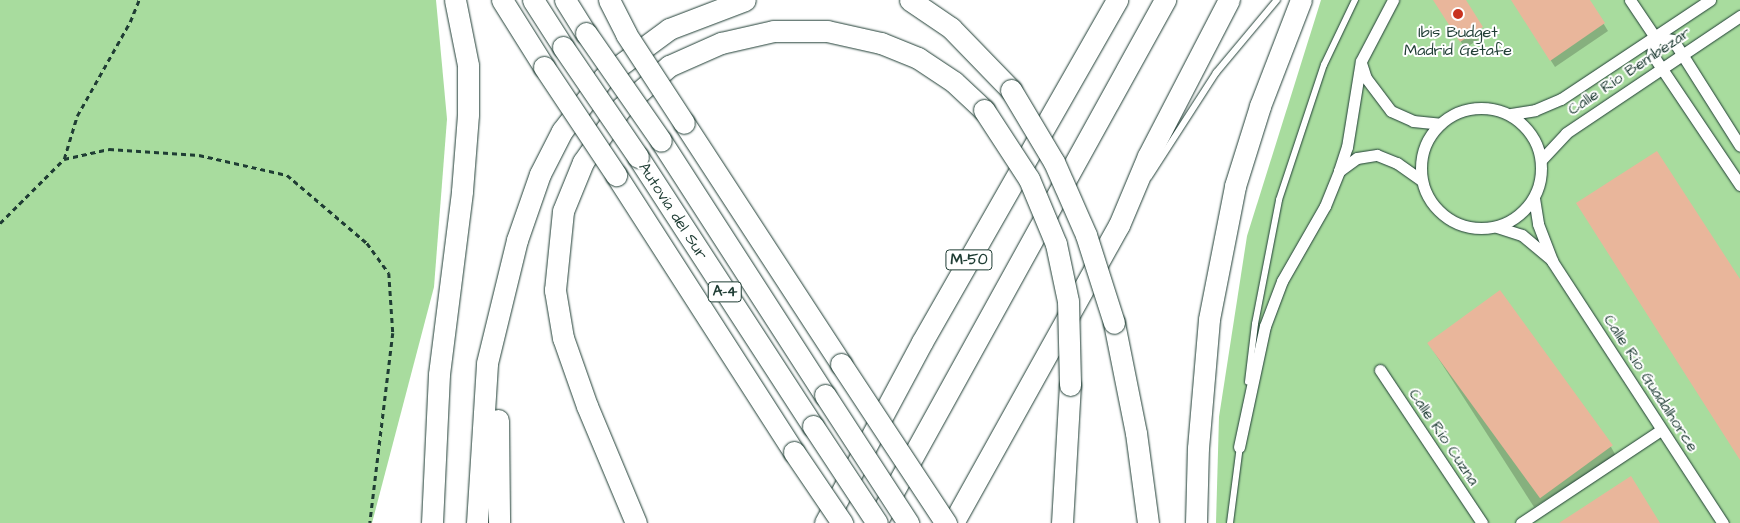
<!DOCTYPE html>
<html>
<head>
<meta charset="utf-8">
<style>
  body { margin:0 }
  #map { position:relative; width:1740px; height:523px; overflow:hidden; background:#fff; font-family:"Architects Daughter",sans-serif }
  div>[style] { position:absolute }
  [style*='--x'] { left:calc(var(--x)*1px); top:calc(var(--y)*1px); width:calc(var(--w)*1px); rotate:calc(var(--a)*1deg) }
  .green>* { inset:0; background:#a8dc9e }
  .shadow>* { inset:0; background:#0003 }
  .building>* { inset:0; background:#e9b69b; transform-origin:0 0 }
  .path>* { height:2.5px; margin-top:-1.25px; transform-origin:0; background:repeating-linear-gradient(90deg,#1f3d34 0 5px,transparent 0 9px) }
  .roads { filter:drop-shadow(0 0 1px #1f3d34) drop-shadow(0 0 1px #1f3d34) }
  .service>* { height:5.5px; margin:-2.75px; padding:0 2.75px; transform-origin:2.75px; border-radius:2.75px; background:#fff }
  .minor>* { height:11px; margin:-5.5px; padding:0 5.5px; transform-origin:5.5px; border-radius:5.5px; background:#fff }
  .minor>.ring { margin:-5.5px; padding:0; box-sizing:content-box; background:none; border:11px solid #fff; border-radius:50% }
  .motorway>* { height:21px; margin:-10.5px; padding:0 10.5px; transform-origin:10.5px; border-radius:10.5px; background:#fff }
  .bridges { filter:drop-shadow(0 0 1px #1f3d34) drop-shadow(0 0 1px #1f3d34) }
  .motorway-bridge>* { height:21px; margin:-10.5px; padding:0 10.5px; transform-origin:10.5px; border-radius:10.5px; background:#fff }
  .dots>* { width:14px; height:14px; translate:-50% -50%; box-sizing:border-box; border:2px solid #fff; border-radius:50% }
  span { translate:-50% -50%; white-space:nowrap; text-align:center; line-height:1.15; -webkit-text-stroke:4px #fff; paint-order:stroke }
  .shield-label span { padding:1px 4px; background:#fff; border:1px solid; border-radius:4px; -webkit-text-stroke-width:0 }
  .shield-label { font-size:15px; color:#1f3d34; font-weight:700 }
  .poi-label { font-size:16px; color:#1f3d34 }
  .street-label { font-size:16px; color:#1f3d34 }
</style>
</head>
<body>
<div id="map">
  <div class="green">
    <i style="clip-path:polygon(0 0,436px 0,447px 119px,434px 287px,372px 523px,0 523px)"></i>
    <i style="clip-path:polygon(1321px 0,1740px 0,1740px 523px,1216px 523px,1219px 417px,1247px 236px)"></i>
  </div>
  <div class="shadow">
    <i style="clip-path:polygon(1434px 0,1464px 0,1486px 35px,1465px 48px)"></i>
    <i style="clip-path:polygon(1512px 0,1589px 0,1608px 31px,1555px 67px)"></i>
    <i style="clip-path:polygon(1429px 344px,1611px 447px,1616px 456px,1534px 507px)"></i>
  </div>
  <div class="building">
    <i style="clip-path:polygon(1433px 0,1466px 0,1483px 27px,1460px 42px)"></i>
    <i style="clip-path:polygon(1511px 0,1590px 0,1605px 23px,1550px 61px)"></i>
    <i style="clip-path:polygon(1657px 151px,1740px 279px,1740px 460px,1576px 203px)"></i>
    <i style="left:1500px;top:290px;width:192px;height:90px;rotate:54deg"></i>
    <i style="clip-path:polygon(1631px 476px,1660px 523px,1559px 523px)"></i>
  </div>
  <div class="path">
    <i style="--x:64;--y:159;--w:46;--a:-12.5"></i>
    <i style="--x:109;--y:149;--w:90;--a:3.8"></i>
    <i style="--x:199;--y:155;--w:90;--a:12.8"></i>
    <i style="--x:287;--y:175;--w:105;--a:40.4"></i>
    <i style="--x:367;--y:243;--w:37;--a:54"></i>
    <i style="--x:389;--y:273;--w:60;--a:86.2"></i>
    <i style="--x:393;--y:333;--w:191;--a:96.9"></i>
    <i style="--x:0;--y:223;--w:91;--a:-45"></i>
    <i style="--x:64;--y:159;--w:45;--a:-73.2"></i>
    <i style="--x:77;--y:116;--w:108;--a:-60.6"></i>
    <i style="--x:130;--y:22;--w:24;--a:-68"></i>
  </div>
  <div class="roads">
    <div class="service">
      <i style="--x:1149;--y:177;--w:124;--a:-57.2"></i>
      <i style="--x:1216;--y:73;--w:95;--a:-50.1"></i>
      <i style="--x:1248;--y:382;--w:58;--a:-83.1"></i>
      <i style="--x:1255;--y:324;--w:126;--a:-79"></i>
      <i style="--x:1279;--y:200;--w:142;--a:-71.6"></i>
      <i style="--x:1324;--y:65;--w:72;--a:-64.5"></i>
      <i style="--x:1230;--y:523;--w:78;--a:-82.6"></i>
    </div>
    <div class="minor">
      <i style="--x:1630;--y:0;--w:45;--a:56"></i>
      <i style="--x:1655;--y:37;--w:17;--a:100"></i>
      <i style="--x:1652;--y:54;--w:158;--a:56.1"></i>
      <i style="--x:1655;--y:37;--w:18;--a:9"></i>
      <i style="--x:1673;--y:40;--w:125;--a:57.7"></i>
      <i style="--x:1361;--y:63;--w:16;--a:72"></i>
      <i style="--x:1366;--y:78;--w:41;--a:52.9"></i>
      <i style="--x:1391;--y:111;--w:24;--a:24"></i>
      <i style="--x:1413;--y:121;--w:27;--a:6"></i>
      <i class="ring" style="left:1421px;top:108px;width:109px;height:109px"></i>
      <i style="--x:1511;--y:114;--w:24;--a:-9"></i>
      <i style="--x:1535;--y:110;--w:28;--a:-23"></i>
      <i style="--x:1561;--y:99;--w:179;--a:-33.6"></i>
      <i style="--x:1542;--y:159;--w:35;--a:-47"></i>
      <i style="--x:1566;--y:133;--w:210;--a:-33.9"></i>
      <i style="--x:1339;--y:171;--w:22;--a:-36"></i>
      <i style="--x:1357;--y:158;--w:20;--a:-9"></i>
      <i style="--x:1377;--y:155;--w:22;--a:22"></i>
      <i style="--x:1397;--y:163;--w:29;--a:35"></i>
      <i style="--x:1534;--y:198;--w:26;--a:81"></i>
      <i style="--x:1538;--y:224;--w:40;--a:69"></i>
      <i style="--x:1552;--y:261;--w:313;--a:56.9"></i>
      <i style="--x:1497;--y:227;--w:26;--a:18"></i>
      <i style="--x:1522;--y:235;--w:39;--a:40"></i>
      <i style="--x:1380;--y:370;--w:184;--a:56.3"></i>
      <i style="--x:1239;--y:447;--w:124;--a:-77.9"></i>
      <i style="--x:1265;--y:326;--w:48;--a:-69.3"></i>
      <i style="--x:1282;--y:281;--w:86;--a:-60.2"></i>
      <i style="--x:1325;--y:206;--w:38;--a:-68"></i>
      <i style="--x:1339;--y:171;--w:25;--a:-72"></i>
      <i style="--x:1347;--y:147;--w:87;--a:-80.8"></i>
      <i style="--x:1361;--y:61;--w:69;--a:-62.3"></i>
      <i style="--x:1521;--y:523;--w:168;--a:-33.6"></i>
    </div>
    <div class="motorway">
      <i style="--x:502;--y:0;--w:79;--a:57.9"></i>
      <i style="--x:533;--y:0;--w:56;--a:57.4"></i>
      <i style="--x:565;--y:0;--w:39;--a:58"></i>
      <i style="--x:910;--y:0;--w:50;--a:34.3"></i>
      <i style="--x:951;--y:28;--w:86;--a:45.9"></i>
      <i style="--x:684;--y:123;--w:288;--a:56.9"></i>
      <i style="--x:661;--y:141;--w:302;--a:57.2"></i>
      <i style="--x:638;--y:157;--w:321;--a:57"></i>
      <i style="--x:616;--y:175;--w:329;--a:57.3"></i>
      <i style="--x:1114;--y:323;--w:112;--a:78.7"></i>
      <i style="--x:1136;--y:433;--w:91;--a:82.4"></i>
      <i style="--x:498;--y:420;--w:103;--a:89.4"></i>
      <i style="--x:432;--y:523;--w:149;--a:-87.3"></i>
      <i style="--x:439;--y:374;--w:184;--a:-82.8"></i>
      <i style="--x:462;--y:191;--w:77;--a:-85.5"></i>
      <i style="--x:468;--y:114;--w:49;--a:-90"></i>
      <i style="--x:468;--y:65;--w:66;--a:-101.3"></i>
      <i style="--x:477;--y:523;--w:160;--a:-86.4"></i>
      <i style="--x:487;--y:363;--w:127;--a:-76.3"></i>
      <i style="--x:517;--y:240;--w:70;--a:-70.8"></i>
      <i style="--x:540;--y:174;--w:48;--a:-62.9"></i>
      <i style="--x:562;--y:131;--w:68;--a:-52.1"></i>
      <i style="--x:604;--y:77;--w:81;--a:-36.4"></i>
      <i style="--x:669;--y:29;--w:81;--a:-20.9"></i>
      <i style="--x:636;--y:523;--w:127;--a:-112.7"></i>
      <i style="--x:587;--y:406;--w:72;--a:-109.4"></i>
      <i style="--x:563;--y:338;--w:49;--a:-99.5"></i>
      <i style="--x:555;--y:290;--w:79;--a:-84.2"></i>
      <i style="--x:563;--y:211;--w:53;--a:-67.8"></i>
      <i style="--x:583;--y:162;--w:66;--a:-54.9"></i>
      <i style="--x:621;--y:108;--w:64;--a:-41.2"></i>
      <i style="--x:669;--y:66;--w:57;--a:-23.9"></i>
      <i style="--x:721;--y:43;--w:54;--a:-12.8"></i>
      <i style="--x:774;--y:31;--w:53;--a:0"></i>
      <i style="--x:827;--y:31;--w:55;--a:12.5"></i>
      <i style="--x:881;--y:43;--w:40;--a:22"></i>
      <i style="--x:918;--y:58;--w:43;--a:33.7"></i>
      <i style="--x:954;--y:82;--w:41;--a:43"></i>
      <i style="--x:825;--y:523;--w:205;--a:-61.8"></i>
      <i style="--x:922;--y:342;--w:394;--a:-60.3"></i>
      <i style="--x:876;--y:523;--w:598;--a:-61.08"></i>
      <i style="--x:953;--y:523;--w:341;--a:-60.9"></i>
      <i style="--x:1119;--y:225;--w:75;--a:-67.2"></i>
      <i style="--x:1148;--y:156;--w:176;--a:-62.6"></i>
      <i style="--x:1062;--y:523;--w:138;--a:-86.7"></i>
      <i style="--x:1196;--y:523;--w:75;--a:-88.5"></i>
      <i style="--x:1198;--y:448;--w:129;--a:-85.1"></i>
      <i style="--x:1209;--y:319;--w:136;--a:-78.9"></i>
      <i style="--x:1235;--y:186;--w:84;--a:-72.6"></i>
      <i style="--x:1260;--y:106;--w:114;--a:-68.9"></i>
    </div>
  </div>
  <div class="bridges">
    <div class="motorway-bridge">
      <i style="--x:609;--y:0;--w:38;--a:63"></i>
      <i style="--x:626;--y:34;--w:106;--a:56.9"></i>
      <i style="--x:586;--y:33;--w:131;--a:55.2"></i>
      <i style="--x:563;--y:47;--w:133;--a:55.7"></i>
      <i style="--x:544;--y:67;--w:130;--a:56.3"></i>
      <i style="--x:1011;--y:90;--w:84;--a:59.2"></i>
      <i style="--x:1054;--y:162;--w:80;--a:66.3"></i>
      <i style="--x:1086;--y:235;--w:92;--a:72.3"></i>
      <i style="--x:984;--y:110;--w:82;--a:56.9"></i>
      <i style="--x:1029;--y:179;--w:70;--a:67.4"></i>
      <i style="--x:1056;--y:244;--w:58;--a:78.1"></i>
      <i style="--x:1068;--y:301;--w:84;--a:88.6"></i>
      <i style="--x:841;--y:364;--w:191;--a:56.6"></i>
      <i style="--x:825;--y:395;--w:153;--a:57"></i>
      <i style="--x:813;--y:426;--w:116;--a:56.6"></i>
      <i style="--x:794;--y:452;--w:86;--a:55.9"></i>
    </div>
  </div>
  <div class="dots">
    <i style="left:1458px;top:14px;background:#c8321e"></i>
  </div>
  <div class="shield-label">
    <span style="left:969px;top:260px">M-50</span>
    <span style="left:725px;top:292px">A-4</span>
  </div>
  <div class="poi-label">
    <span style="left:1458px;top:41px">Ibis Budget<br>Madrid Getafe</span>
  </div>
  <div class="street-label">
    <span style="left:1629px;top:71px;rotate:-34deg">Calle Río Bembezar</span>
    <span style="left:673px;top:211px;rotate:57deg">Autovía del Sur</span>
    <span style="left:1651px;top:383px;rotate:57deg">Calle Río Guadalhorce</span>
    <span style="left:1444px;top:437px;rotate:56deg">Calle Río Cuzna</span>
  </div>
</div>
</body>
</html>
